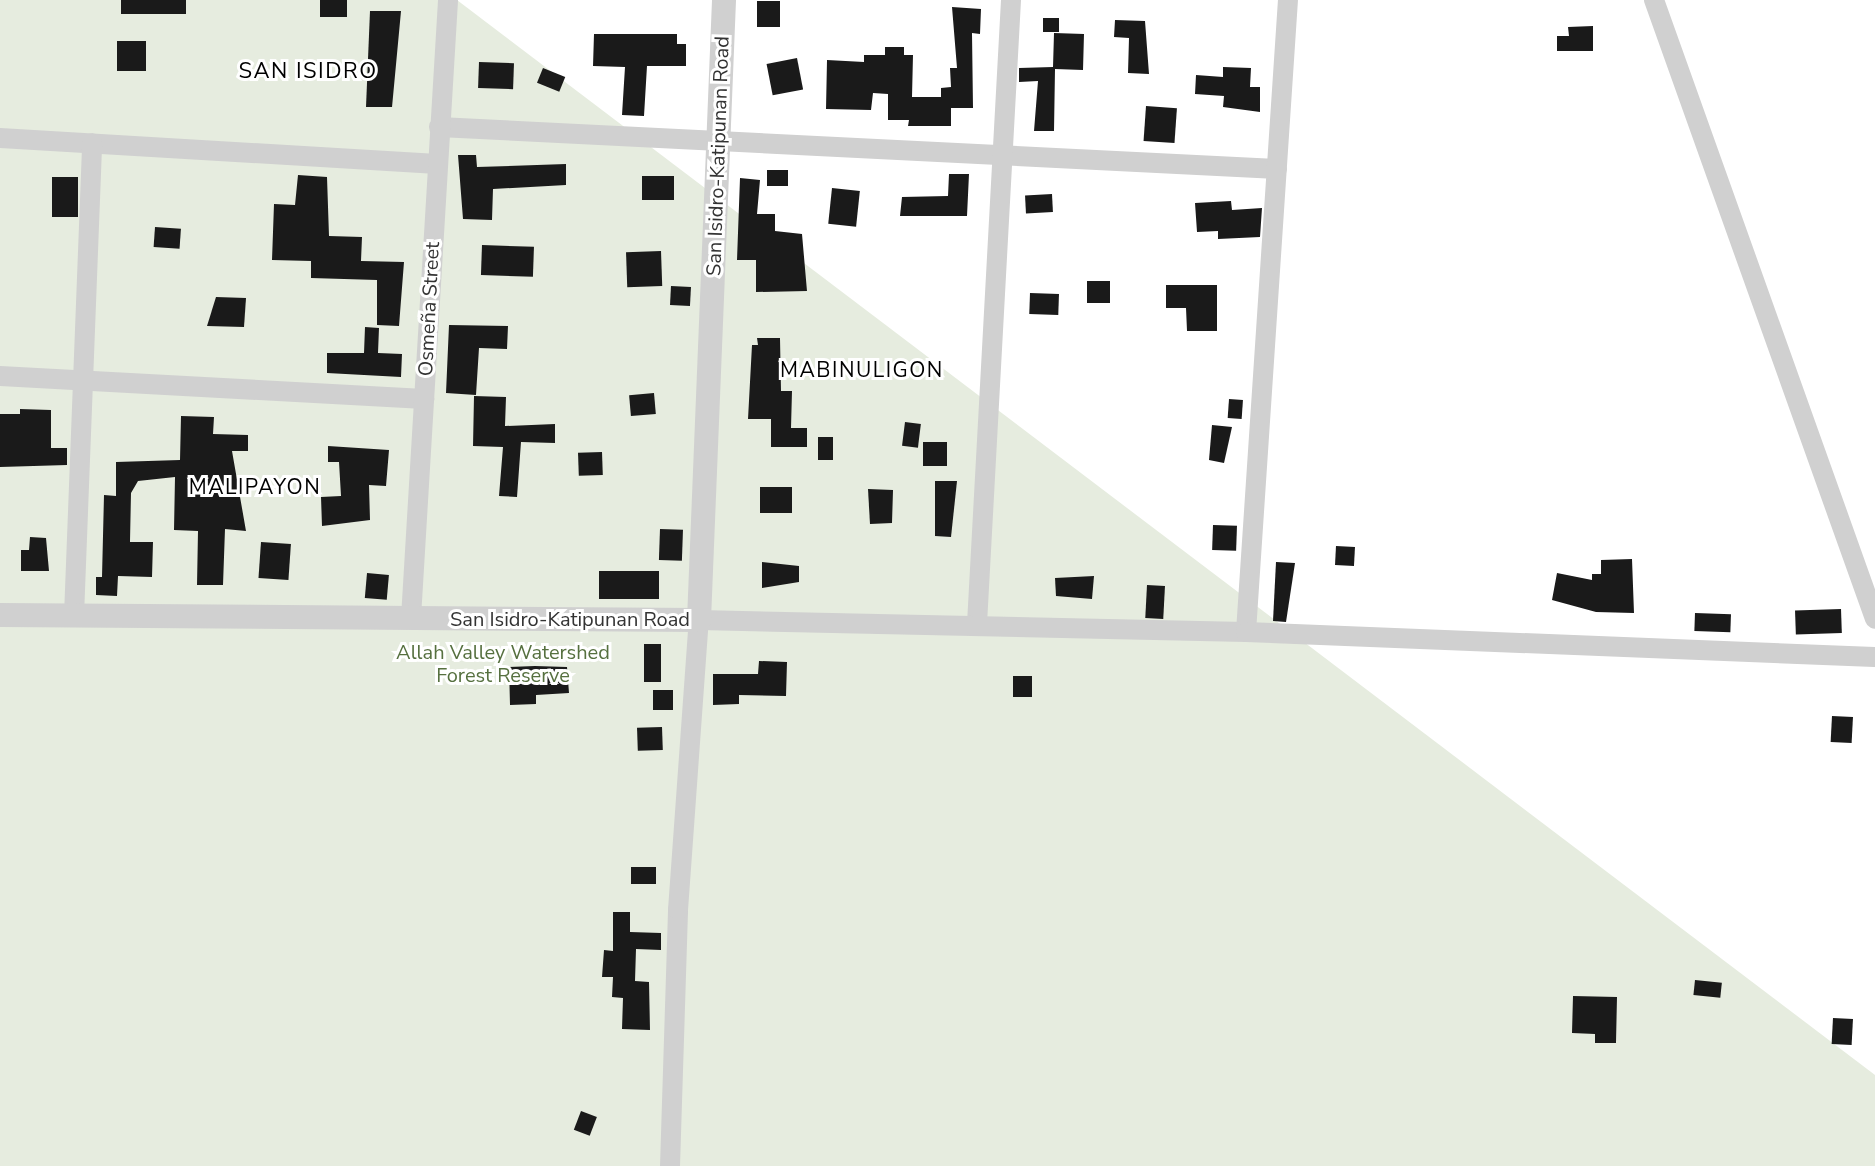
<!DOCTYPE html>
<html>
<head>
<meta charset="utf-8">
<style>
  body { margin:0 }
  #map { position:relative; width:1875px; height:1166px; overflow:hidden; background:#fff; font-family:"Nunito Sans",sans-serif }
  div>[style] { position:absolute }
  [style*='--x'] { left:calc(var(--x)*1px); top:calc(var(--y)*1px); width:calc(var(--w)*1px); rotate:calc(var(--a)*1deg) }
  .green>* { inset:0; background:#e6ecdf }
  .building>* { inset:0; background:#1a1a1a; transform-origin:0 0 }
  .minor>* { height:20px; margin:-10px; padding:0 10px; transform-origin:10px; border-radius:10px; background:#d0d0d0 }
  .tertiary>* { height:24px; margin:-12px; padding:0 12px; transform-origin:12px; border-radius:12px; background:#d0d0d0 }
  span { translate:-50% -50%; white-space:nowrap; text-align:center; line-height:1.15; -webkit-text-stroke:6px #fff; paint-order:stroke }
  .street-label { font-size:20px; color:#333 }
  .park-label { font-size:20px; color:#56703f }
  .neighbourhood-label { font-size:21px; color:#000; letter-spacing:1.5px }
  .quarter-label { font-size:22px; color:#000; letter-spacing:1.5px }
</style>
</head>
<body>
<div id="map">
  <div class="green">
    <i style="clip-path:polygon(0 0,457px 0,1875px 1075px,1875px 1166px,0 1166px)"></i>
  </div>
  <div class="building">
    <i style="left:121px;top:0;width:65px;height:14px"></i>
    <i style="left:320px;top:0;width:27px;height:17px"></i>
    <i style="left:757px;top:1px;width:23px;height:26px"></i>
    <i style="clip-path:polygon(952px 7px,981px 9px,980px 34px,972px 33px,973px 108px,951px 108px,951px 126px,908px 126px,909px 120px,888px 120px,888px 94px,873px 93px,871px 110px,826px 109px,827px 60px,864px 62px,864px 55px,885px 55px,885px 47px,904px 47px,904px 55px,913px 55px,912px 97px,941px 97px,941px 88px,951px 87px,950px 68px,957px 68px)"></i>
    <i style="clip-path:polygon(370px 11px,401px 11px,392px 107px,366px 107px)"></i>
    <i style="left:1043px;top:18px;width:16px;height:14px"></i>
    <i style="clip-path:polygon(1115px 20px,1145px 21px,1149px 74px,1128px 73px,1129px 38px,1114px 37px)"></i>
    <i style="clip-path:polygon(1593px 26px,1593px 51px,1557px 51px,1557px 36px,1569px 36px,1568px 27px)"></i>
    <i style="clip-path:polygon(1054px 33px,1084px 34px,1083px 70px,1055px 69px,1054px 131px,1034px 131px,1038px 81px,1019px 82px,1019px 68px,1053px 67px)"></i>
    <i style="clip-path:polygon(594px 34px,677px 34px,677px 44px,686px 44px,686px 66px,647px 66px,644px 116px,622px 115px,625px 67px,593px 66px)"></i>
    <i style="left:117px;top:41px;width:29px;height:30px"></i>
    <i style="left:797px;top:58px;width:32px;height:31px;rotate:79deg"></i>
    <i style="left:479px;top:62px;width:35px;height:26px;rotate:2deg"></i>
    <i style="clip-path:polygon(1223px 67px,1251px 68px,1250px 87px,1260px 87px,1260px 112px,1223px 107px,1224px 96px,1195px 94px,1196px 75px,1223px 77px)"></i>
    <i style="left:543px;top:68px;width:24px;height:16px;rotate:22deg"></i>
    <i style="left:1146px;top:106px;width:31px;height:35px;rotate:4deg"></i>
    <i style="clip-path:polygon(458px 155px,476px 155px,477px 167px,566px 164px,566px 185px,493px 189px,492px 220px,463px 219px)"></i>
    <i style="left:767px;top:170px;width:21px;height:16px"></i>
    <i style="clip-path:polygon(949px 174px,969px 174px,967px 216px,900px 216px,902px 197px,948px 196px)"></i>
    <i style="clip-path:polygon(298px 175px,327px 177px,329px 236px,362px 237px,361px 261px,404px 262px,399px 326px,377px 325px,377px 280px,311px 278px,311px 261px,272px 260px,274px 204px,295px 205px)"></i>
    <i style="left:642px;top:176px;width:32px;height:24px"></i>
    <i style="left:52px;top:177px;width:26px;height:40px"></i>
    <i style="clip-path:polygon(740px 178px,760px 180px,757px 214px,775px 214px,775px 231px,802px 234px,807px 291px,756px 292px,756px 260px,737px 260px)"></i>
    <i style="left:832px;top:188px;width:28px;height:36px;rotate:6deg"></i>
    <i style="left:1052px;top:194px;width:18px;height:27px;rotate:87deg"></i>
    <i style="clip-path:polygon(1231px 201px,1232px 210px,1262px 208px,1260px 237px,1218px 239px,1218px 231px,1197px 232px,1195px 203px)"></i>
    <i style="left:155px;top:227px;width:26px;height:20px;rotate:4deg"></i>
    <i style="left:482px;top:245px;width:52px;height:30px;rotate:2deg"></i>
    <i style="left:661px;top:251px;width:35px;height:35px;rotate:88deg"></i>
    <i style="left:1087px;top:281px;width:23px;height:22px"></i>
    <i style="clip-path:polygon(1166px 285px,1217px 285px,1217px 331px,1187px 331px,1186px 308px,1166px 308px)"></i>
    <i style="left:671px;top:286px;width:20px;height:19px;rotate:3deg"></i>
    <i style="left:1030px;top:293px;width:29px;height:21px;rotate:2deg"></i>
    <i style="clip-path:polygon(216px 297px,246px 298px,244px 327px,207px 326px)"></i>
    <i style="clip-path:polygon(449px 325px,508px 326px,507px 349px,479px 348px,476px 395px,446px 393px)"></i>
    <i style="clip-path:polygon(365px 327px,379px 328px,378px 353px,402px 354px,401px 377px,327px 373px,327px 353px,364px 353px)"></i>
    <i style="clip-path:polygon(757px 338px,780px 338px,781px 391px,792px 391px,791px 428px,807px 428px,807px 447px,771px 447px,771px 419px,748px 419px,752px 345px,758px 345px)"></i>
    <i style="left:654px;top:393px;width:21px;height:25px;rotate:85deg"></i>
    <i style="clip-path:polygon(474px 396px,506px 397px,505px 426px,555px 424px,555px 443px,521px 442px,517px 497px,499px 496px,503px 447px,473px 446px)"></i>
    <i style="left:1229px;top:399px;width:14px;height:19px;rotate:4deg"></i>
    <i style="clip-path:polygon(20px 409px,51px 410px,51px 448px,67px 448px,67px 465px,0 467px,0 414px,20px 414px)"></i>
    <i style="clip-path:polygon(181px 416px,214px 417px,213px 434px,248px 435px,248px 451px,232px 451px,246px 531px,225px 529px,223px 585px,197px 585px,198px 531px,174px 530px,175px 477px,138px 481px,131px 493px,130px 542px,153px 542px,152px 577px,118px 576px,117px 596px,96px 595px,96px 577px,102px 577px,104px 495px,116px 496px,116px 462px,180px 460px)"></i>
    <i style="left:905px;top:422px;width:16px;height:24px;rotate:7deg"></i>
    <i style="clip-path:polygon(1212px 425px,1232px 427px,1224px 463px,1209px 460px)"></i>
    <i style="left:818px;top:437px;width:15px;height:23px"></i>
    <i style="left:923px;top:442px;width:24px;height:24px"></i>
    <i style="clip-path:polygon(328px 446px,389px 450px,386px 486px,369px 485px,370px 520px,322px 526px,321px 497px,341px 496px,339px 462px,328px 462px)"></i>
    <i style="left:602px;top:452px;width:23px;height:24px;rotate:88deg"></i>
    <i style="clip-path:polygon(935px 481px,957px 481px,951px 537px,935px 536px)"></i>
    <i style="left:760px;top:487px;width:32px;height:26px"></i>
    <i style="clip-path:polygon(868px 489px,893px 490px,892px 523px,870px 524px)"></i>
    <i style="left:1213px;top:525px;width:24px;height:25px;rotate:2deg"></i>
    <i style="left:660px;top:529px;width:23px;height:31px;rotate:2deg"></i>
    <i style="clip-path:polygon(30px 537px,46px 538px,49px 571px,21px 571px,21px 550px,29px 550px)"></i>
    <i style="left:261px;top:542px;width:30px;height:36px;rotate:4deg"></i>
    <i style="left:1336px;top:546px;width:19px;height:19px;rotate:3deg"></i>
    <i style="clip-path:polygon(1632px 559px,1634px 613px,1596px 612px,1552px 600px,1557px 573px,1592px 580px,1592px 574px,1601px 574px,1601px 560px)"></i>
    <i style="clip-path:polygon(762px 562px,799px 566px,799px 582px,762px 588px)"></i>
    <i style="clip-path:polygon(1276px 562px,1295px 563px,1286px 622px,1273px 621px)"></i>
    <i style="left:659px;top:571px;width:28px;height:60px;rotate:90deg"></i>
    <i style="left:367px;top:573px;width:22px;height:25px;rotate:5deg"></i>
    <i style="clip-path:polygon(1094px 576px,1092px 599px,1056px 596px,1055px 578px)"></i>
    <i style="left:1147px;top:585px;width:18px;height:33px;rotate:3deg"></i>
    <i style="left:1841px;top:609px;width:24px;height:46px;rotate:88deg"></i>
    <i style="left:1695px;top:613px;width:36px;height:18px;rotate:2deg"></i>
    <i style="left:644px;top:644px;width:17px;height:38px"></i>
    <i style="clip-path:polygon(759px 661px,787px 662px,786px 696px,739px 695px,739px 704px,713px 705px,713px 674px,758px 674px)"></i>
    <i style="clip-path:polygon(535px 666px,567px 667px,569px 693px,536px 695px,536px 704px,510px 705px,509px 667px)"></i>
    <i style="left:1013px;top:676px;width:19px;height:21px"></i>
    <i style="left:653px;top:690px;width:20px;height:20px"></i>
    <i style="left:1832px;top:716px;width:21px;height:26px;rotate:3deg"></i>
    <i style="left:662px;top:727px;width:23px;height:25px;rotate:88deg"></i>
    <i style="left:631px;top:867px;width:25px;height:17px"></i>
    <i style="clip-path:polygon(613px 912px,630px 912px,630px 932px,661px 933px,661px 950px,636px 949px,635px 981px,649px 982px,650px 1030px,622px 1029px,623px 998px,612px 997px,613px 977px,602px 977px,604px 950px,613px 951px)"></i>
    <i style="left:1695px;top:980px;width:27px;height:15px;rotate:6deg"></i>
    <i style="clip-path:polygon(1573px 996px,1617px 997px,1616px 1043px,1595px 1043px,1595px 1034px,1572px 1033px)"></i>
    <i style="left:1833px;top:1018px;width:20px;height:26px;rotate:3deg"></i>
    <i style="left:581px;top:1111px;width:17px;height:20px;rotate:21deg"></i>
  </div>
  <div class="minor">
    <i style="--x:1654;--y:0;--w:657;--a:70.35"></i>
    <i style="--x:439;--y:127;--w:839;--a:2.87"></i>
    <i style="--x:0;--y:138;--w:438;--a:3.4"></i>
    <i style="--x:0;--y:376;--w:425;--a:3.1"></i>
    <i style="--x:74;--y:616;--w:473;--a:-87.8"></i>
    <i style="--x:411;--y:618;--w:619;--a:-86.57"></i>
    <i style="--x:977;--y:624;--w:625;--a:-86.88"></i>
    <i style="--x:1246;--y:632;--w:633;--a:-86.2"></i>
    <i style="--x:670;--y:1166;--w:256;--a:-88.2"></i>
    <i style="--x:678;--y:910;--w:291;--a:-85.9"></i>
    <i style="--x:699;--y:620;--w:547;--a:1.26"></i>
    <i style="--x:1246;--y:632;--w:629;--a:2.28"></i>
  </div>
  <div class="tertiary">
    <i style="--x:0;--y:615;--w:699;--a:0.41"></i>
    <i style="--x:699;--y:620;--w:621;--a:-87.69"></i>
  </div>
  <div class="street-label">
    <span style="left:718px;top:156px;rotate:-88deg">San Isidro-Katipunan Road</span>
    <span style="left:429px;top:309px;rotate:-87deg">Osmeña Street</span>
    <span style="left:570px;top:619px">San Isidro-Katipunan Road</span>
  </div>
  <div class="park-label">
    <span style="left:503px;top:664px">Allah Valley Watershed<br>Forest Reserve</span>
  </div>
  <div class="neighbourhood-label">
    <span style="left:862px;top:370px">MABINULIGON</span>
    <span style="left:255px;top:487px">MALIPAYON</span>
  </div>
  <div class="quarter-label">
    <span style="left:308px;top:72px">SAN ISIDRO</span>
  </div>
</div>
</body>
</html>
